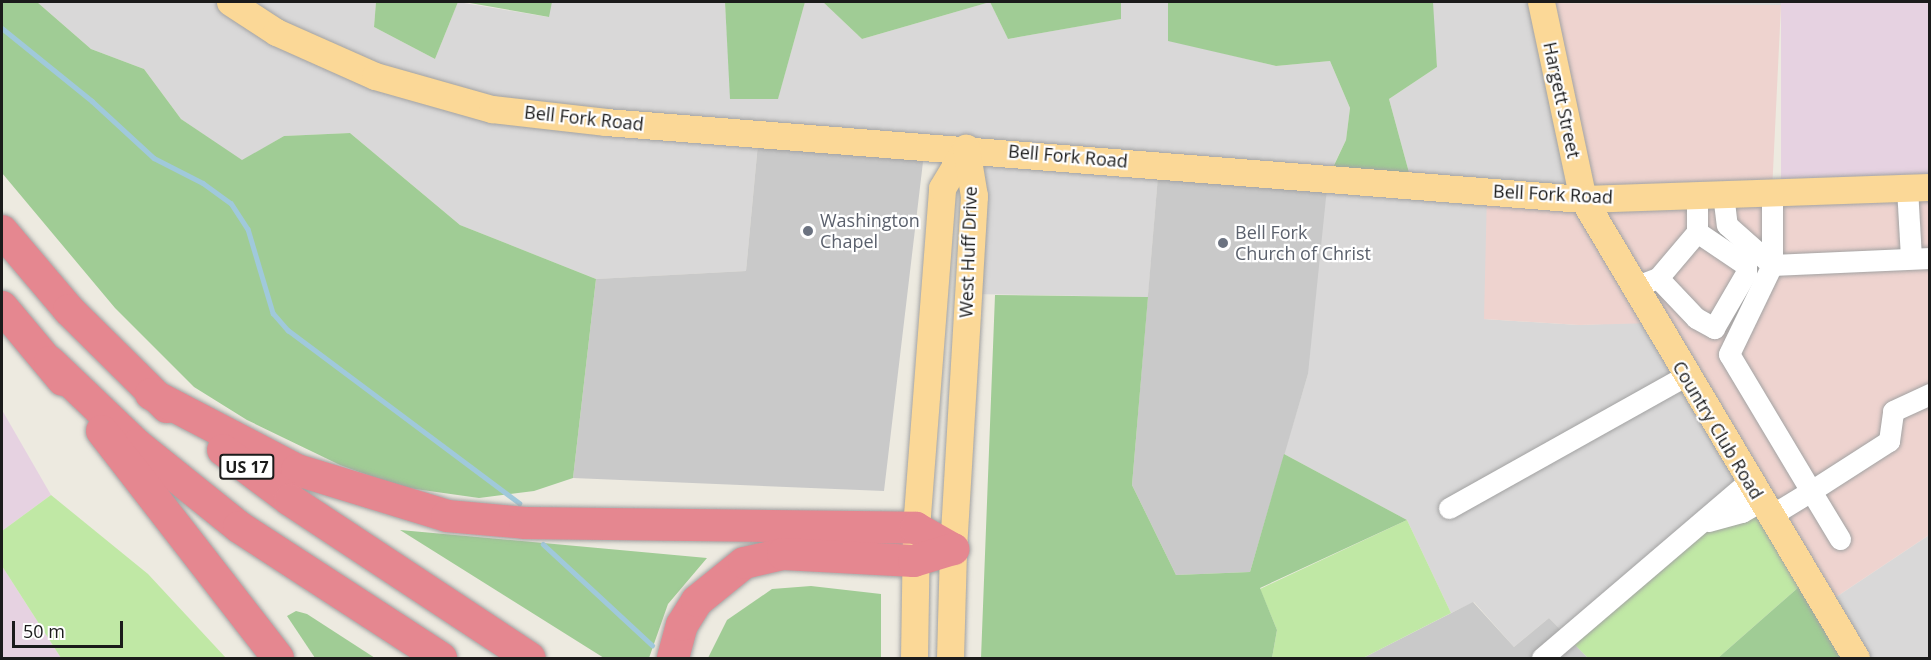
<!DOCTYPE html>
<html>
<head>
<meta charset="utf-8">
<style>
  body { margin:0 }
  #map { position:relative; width:1931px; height:660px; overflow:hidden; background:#edeae0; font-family:"Open Sans",sans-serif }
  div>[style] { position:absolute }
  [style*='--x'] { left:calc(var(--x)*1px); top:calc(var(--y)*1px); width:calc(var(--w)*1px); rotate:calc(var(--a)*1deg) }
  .residential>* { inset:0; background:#d9d8d8 }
  .commercial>* { inset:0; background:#eed3cf }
  .industrial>* { inset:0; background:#e6d2e1; transform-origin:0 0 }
  .religious>* { inset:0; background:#c9c9c9 }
  .grass>* { inset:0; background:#c0e8a5 }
  .forest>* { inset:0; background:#a0cc95 }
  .stream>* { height:4.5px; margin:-2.25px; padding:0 2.25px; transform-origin:2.25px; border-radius:2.25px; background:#a0c9db }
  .roads { filter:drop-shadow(0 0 2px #a2a2a2) drop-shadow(0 0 2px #a2a2a2) }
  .minor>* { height:21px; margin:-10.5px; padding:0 10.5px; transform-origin:10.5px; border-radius:10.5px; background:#fff }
  .major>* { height:27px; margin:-13.5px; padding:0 13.5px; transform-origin:13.5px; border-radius:13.5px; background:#fbd897 }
  .highway>* { height:32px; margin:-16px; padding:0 16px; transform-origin:16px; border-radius:16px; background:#e58790 }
  .dots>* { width:16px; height:16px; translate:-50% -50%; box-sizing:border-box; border:3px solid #fff; border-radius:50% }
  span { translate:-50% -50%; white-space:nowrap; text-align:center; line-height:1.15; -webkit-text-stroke:4.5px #fff; paint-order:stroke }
  .shield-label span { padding:2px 4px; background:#fff; border:2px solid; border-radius:4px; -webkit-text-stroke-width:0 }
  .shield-label { font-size:16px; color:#1b1b1b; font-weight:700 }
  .street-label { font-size:18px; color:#1b1b1b }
  .worship-label { font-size:18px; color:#5b616d }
  .left { translate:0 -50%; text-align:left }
  .frame { position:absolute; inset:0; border:3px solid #1b1b1b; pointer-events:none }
  .scale { position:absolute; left:12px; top:621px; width:111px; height:27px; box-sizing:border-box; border:3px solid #1b1b1b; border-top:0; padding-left:8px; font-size:18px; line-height:21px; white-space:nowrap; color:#1b1b1b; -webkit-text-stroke:4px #fff; paint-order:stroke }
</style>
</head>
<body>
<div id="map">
  <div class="residential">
    <i style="clip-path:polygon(37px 2px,376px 2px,374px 27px,435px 59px,458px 2px,548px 17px,552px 2px,725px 2px,731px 99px,778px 98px,805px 2px,823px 2px,862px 39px,990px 2px,1008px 39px,1120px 19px,1121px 2px,1168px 2px,1168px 40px,1276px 66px,1330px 61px,1350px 108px,1346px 140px,1328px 177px,1411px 180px,1389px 99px,1437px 67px,1432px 2px,1781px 2px,1781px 5px,1542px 3px,1583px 199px,1484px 319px,1579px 325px,1654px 322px,1749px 481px,1567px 637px,1549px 618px,1514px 647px,1474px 602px,1451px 613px,1407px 520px,1284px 454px,1308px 374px,1159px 164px,1148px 297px,968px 294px,966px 148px,759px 133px,746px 271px,596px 279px,460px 225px,350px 133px,284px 136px,242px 161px,181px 119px,144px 69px,91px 49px)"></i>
    <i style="clip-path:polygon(1929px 535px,1929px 658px,1856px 658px,1824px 605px)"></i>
  </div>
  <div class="commercial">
    <i style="clip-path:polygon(1541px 3px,1781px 5px,1772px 192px,1929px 187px,1929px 535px,1824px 605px,1654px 323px,1579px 325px,1484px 319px,1487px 191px,1582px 199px)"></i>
  </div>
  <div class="industrial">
    <i style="left:1781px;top:2px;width:148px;height:191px"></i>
    <i style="clip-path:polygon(2px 410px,51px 495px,2px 531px)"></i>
    <i style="clip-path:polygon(2px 566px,61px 658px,2px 658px)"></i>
  </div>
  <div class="religious">
    <i style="clip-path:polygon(759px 133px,925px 145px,884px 491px,573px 478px,596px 279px,746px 271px)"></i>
    <i style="clip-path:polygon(1159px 164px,1328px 178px,1308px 374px,1250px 572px,1176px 575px,1132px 485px)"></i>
    <i style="clip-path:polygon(1473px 602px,1514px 647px,1549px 618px,1588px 658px,1363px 658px)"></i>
  </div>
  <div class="grass">
    <i style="clip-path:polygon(51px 495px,148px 574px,226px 658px,61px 658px,2px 566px,2px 531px)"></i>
    <i style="clip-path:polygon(1761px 501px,1808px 579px,1718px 658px,1588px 658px,1567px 637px,1704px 522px)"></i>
    <i style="clip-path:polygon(1407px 520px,1451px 613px,1363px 658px,1272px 658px,1277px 630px,1260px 589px)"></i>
  </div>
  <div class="forest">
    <i style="clip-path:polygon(2px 2px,37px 2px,91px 49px,144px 69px,181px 119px,242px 160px,284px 136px,350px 133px,460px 225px,596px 279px,573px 478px,534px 491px,479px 498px,401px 487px,340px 465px,247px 420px,194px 387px,115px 308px,2px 173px)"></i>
    <i style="clip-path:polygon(376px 2px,458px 2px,435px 59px,374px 27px)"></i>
    <i style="clip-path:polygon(464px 2px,552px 2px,549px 17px)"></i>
    <i style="clip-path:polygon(725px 2px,805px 2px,778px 99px,730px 99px)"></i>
    <i style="clip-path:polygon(823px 2px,990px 2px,862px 39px)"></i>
    <i style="clip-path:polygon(990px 2px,1121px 2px,1121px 19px,1008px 39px)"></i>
    <i style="clip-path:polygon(1168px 2px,1541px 2px,1433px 2px,1437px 67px,1389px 99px,1411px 180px,1328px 178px,1346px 140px,1350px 108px,1330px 61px,1276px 66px,1168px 41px)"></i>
    <i style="clip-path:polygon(995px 295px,1148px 297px,1132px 485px,1176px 575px,1250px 572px,1284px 454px,1407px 520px,1260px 588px,1277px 630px,1272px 658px,981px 658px)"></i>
    <i style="clip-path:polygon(400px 530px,707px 558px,668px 604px,649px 658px,604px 658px)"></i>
    <i style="clip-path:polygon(1808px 579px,1856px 658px,1718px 658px)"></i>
    <i style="clip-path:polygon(811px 586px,881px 594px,881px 658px,708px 658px,727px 620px,772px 589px)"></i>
    <i style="clip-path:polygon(296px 611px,307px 614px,375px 658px,315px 658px,287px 616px)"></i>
  </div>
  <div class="stream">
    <i style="--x:2;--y:28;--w:116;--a:39"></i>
    <i style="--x:92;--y:101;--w:84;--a:42.6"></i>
    <i style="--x:154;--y:158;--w:55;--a:27"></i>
    <i style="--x:203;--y:183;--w:34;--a:36"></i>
    <i style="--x:231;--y:203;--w:31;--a:57"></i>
    <i style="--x:248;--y:229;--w:88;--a:73.4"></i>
    <i style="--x:273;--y:313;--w:23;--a:49"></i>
    <i style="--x:288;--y:330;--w:289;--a:36.8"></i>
    <i style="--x:543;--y:544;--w:149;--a:42.8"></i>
  </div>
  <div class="roads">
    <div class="minor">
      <i style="--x:1907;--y:188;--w:70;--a:86.7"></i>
      <i style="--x:1772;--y:193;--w:72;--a:90"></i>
      <i style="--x:1772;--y:265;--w:158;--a:-2.5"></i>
      <i style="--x:1723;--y:194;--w:31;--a:83"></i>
      <i style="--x:1727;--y:225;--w:60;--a:41.6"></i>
      <i style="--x:1772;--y:265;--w:99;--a:115.8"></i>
      <i style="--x:1729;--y:354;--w:160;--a:59.1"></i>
      <i style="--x:1811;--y:491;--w:48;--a:148.6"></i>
      <i style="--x:1658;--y:278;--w:60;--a:-49.7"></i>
      <i style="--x:1697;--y:232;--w:37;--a:-90"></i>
      <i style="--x:1634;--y:287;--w:26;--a:-21"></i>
      <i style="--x:1658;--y:278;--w:55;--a:46.5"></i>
      <i style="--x:1696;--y:318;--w:21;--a:29"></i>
      <i style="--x:1714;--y:328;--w:64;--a:-59.8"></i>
      <i style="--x:1746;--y:273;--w:8;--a:-90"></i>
      <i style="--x:1746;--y:265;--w:59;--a:-146"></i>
      <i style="--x:1449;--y:508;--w:270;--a:-29.2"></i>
      <i style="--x:1708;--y:521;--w:35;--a:-15"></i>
      <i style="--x:1742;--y:512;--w:22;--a:-30"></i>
      <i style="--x:1840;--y:539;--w:56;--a:-121.1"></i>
      <i style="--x:1811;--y:491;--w:93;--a:-32.7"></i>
      <i style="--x:1889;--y:441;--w:30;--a:-82"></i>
      <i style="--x:1893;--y:411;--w:41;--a:-24.7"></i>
      <i style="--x:1542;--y:658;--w:272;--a:-40.5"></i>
    </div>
    <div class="major">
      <i style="--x:230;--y:2;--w:55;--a:33.1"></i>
      <i style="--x:276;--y:32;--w:108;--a:24"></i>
      <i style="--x:375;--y:76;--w:122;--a:15.8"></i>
      <i style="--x:492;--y:109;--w:115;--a:6.5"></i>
      <i style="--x:606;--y:122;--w:980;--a:4.51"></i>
      <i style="--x:1583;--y:199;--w:347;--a:-2"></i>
      <i style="--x:1541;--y:2;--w:201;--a:78"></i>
      <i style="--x:1583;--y:199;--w:534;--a:59.26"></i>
      <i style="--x:914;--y:658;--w:130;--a:-89.1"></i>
      <i style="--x:916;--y:528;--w:341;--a:-85.6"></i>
      <i style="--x:942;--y:188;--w:47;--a:-59"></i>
      <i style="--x:950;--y:658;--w:109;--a:-88.4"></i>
      <i style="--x:953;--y:549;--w:354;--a:-86.6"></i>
      <i style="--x:974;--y:196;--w:49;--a:-99.5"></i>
    </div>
    <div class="highway">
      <i style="--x:2;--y:231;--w:104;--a:49.7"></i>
      <i style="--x:69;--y:310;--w:138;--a:44.7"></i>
      <i style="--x:2;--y:307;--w:95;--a:50.1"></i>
      <i style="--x:50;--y:362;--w:120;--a:43.7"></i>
      <i style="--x:137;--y:445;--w:131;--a:38.8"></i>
      <i style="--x:239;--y:527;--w:241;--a:33"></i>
      <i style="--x:151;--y:394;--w:165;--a:27.5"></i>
      <i style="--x:297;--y:470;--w:157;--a:17"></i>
      <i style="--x:447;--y:516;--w:78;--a:5.1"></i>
      <i style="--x:525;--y:523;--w:391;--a:0.7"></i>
      <i style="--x:916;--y:528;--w:43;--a:29.6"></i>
      <i style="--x:102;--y:431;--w:287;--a:52.2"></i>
      <i style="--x:223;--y:450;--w:84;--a:36.7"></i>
      <i style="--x:290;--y:500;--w:287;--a:33.4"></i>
      <i style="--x:673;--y:658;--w:34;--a:-75"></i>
      <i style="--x:682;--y:625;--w:28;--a:-58"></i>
      <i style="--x:697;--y:601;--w:60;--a:-39"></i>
      <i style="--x:744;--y:563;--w:40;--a:-13"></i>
      <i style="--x:783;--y:554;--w:131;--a:3.1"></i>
      <i style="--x:914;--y:561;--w:41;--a:-17.1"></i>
    </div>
  </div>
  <div class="dots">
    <i style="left:808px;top:231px;background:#6b7280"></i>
    <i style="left:1223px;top:243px;background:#6b7280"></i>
  </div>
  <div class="shield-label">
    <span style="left:247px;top:467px">US 17</span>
  </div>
  <div class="street-label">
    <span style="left:1562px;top:100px;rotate:78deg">Hargett Street</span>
    <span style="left:584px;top:118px;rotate:6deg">Bell Fork Road</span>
    <span style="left:1068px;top:156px;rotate:5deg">Bell Fork Road</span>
    <span style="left:1553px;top:194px;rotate:3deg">Bell Fork Road</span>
    <span style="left:968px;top:252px;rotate:-88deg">West Huff Drive</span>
    <span style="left:1718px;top:430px;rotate:59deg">Country Club Road</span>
  </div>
  <div class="worship-label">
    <span class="left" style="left:820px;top:231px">Washington<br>Chapel</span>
    <span class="left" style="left:1235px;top:243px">Bell Fork<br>Church of Christ</span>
  </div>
  <div class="frame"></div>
  <div class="scale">50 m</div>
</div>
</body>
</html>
